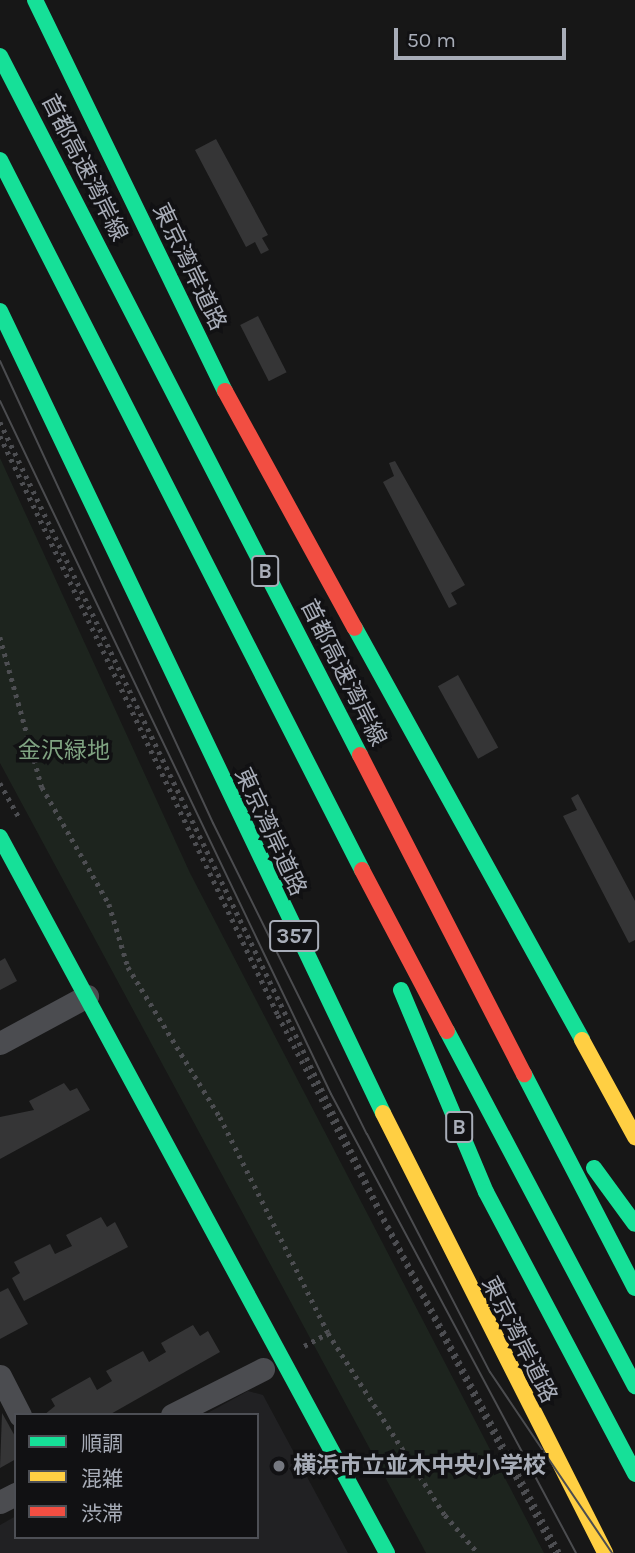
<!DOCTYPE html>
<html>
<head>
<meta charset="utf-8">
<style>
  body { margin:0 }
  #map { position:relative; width:635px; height:1553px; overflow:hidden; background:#171717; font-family:Karla,"Noto Sans JP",sans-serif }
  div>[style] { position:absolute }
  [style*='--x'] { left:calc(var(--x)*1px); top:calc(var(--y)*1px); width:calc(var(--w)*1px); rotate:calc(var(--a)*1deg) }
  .built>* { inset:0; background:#212123 }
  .green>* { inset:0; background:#1d241e }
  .building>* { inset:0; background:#353536; transform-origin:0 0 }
  .path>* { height:4.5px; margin-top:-2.25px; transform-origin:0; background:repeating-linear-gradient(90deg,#4d4e52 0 3.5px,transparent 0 8.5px) }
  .street>* { height:23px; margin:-11.5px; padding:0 11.5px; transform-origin:11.5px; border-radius:11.5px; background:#4b4c50 }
  .fast>* { height:16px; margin:-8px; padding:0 8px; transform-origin:8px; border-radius:8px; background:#16e098 }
  .slow>* { height:16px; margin:-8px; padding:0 8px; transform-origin:8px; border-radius:8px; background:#ffcf43 }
  .jam>* { height:16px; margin:-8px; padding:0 8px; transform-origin:8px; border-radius:8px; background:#f24e42 }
  .tram>* { height:2px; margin:-1px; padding:0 1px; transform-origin:1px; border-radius:1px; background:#4b4c4f }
  .dots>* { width:19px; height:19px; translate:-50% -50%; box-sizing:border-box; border:4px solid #111113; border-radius:50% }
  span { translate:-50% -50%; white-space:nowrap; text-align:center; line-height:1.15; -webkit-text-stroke:7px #111113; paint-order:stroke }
  .shield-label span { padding:2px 5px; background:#111113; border:2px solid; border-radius:5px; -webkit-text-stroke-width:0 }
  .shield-label { font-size:21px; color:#a8adb8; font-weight:700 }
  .street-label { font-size:23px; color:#a8adb8 }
  .park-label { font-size:23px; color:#7fa381 }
  .poi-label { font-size:23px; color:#a8adb8; font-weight:700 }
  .left { translate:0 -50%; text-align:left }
  .legend { position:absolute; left:14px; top:1413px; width:245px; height:126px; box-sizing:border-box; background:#111113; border:2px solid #4d4f55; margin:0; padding:9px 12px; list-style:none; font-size:21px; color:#a8adb8 }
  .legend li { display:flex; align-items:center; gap:14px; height:35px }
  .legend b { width:35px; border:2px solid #4d4f55 }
  .scale { position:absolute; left:394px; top:28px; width:172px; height:32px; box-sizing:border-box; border:4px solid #a8adb8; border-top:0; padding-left:9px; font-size:21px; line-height:24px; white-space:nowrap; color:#a8adb8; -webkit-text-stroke:5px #111113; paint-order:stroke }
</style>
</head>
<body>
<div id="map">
  <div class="built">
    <i style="clip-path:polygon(248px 1391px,263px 1395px,348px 1553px,0 1553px,0 1525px,16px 1516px,16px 1537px,257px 1537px,257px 1415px,204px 1415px)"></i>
  </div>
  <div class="green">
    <i style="clip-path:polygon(0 458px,190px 873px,544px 1553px,426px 1553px,0 763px)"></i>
  </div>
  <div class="building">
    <i style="clip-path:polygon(216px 139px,268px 235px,262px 238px,269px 250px,261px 254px,255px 242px,246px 247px,195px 150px)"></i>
    <i style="left:258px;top:316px;width:63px;height:20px;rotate:63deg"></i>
    <i style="clip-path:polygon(395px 461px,465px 585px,451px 593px,457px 604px,449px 608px,383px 482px,394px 476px,389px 463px)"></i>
    <i style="left:458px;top:675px;width:83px;height:23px;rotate:61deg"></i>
    <i style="clip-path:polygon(578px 794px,635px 901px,635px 940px,629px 943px,563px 816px,577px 810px,571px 798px)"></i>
    <i style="clip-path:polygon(5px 958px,17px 981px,0 990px,0 961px)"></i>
    <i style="clip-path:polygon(64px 1083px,70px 1091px,77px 1088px,90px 1110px,0 1159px,0 1117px,34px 1110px,29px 1101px)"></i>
    <i style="clip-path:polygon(101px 1217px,107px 1227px,115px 1222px,128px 1247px,24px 1301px,12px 1278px,20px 1273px,14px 1262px,50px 1244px,55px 1254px,72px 1246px,66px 1235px)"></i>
    <i style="clip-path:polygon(8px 1288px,28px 1324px,0 1339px,0 1292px)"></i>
    <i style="clip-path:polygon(193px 1325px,200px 1336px,208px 1331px,220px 1352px,109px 1415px,44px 1415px,55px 1406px,51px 1399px,90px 1377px,97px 1390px,112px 1381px,106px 1371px,143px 1351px,149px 1362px,166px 1352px,161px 1343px)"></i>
    <i style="clip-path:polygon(2px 1413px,16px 1438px,16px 1459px,0 1468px)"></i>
  </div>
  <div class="path">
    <i style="--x:0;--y:422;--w:884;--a:64.25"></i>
    <i style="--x:384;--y:1218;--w:378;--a:62.3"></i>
    <i style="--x:0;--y:436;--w:642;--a:64.35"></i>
    <i style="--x:278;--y:1015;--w:605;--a:62.76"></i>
    <i style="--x:0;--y:637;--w:156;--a:74.4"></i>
    <i style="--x:42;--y:787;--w:135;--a:60.2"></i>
    <i style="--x:109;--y:904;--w:66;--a:73.2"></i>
    <i style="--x:128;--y:967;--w:176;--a:58.5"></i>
    <i style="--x:220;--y:1117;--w:241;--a:63.4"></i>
    <i style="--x:328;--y:1333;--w:216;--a:57.3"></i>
    <i style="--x:445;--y:1515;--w:50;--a:49"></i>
    <i style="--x:0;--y:783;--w:38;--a:61"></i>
    <i style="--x:304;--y:1346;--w:27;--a:-28"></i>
  </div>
  <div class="street">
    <i style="--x:0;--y:1043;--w:99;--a:-28.4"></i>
    <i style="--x:0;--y:1376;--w:44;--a:62.9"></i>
    <i style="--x:172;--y:1415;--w:102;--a:-26.8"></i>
    <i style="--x:0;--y:1502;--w:18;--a:-27"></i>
  </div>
  <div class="fast">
    <i style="--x:35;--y:0;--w:435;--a:64.1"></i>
    <i style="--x:0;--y:56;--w:786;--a:62.75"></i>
    <i style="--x:0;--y:160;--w:797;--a:62.98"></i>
    <i style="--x:0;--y:311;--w:889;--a:64.47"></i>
    <i style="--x:355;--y:628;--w:470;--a:61.1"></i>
    <i style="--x:0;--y:837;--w:814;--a:61.61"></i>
    <i style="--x:401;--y:990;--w:219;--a:67.2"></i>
    <i style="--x:486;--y:1192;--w:319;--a:62.1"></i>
    <i style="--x:447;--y:1031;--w:402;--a:62.1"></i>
    <i style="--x:524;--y:1074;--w:241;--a:62.6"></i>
    <i style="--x:594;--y:1168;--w:69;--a:53.8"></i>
  </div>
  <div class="slow">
    <i style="--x:582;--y:1040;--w:111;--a:61.3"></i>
    <i style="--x:383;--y:1113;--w:493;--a:63.2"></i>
  </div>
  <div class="jam">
    <i style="--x:225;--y:391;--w:270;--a:61.3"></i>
    <i style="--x:360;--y:755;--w:359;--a:62.8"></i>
    <i style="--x:362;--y:870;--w:182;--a:62.2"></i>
  </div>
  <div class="tram">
    <i style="--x:0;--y:361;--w:509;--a:65.25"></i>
    <i style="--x:213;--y:823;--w:347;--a:63.7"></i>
    <i style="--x:367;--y:1134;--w:268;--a:62.7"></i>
    <i style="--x:490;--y:1372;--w:218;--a:56"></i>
    <i style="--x:0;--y:401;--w:768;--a:64.47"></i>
    <i style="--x:331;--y:1094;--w:520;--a:61.91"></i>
  </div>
  <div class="dots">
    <i style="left:279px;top:1466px;background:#757880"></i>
  </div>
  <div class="shield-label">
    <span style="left:265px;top:571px">B</span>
    <span style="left:294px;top:936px">357</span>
    <span style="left:459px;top:1127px">B</span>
  </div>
  <div class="street-label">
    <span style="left:84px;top:168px;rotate:63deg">首都高速湾岸線</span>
    <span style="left:189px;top:267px;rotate:64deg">東京湾岸道路</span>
    <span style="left:343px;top:673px;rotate:63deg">首都高速湾岸線</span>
    <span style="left:270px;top:832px;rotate:65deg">東京湾岸道路</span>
    <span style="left:519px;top:1340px;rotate:63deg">東京湾岸道路</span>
  </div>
  <div class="park-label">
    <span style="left:64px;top:751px">金沢緑地</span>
  </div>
  <div class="poi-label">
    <span class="left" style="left:293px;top:1466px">横浜市立並木中央小学校</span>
  </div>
  <ul class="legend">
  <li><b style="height:9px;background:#16e098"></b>順調</li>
  <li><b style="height:9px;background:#ffcf43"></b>混雑</li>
  <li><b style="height:9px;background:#f24e42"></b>渋滞</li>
  </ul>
  <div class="scale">50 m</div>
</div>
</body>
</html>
